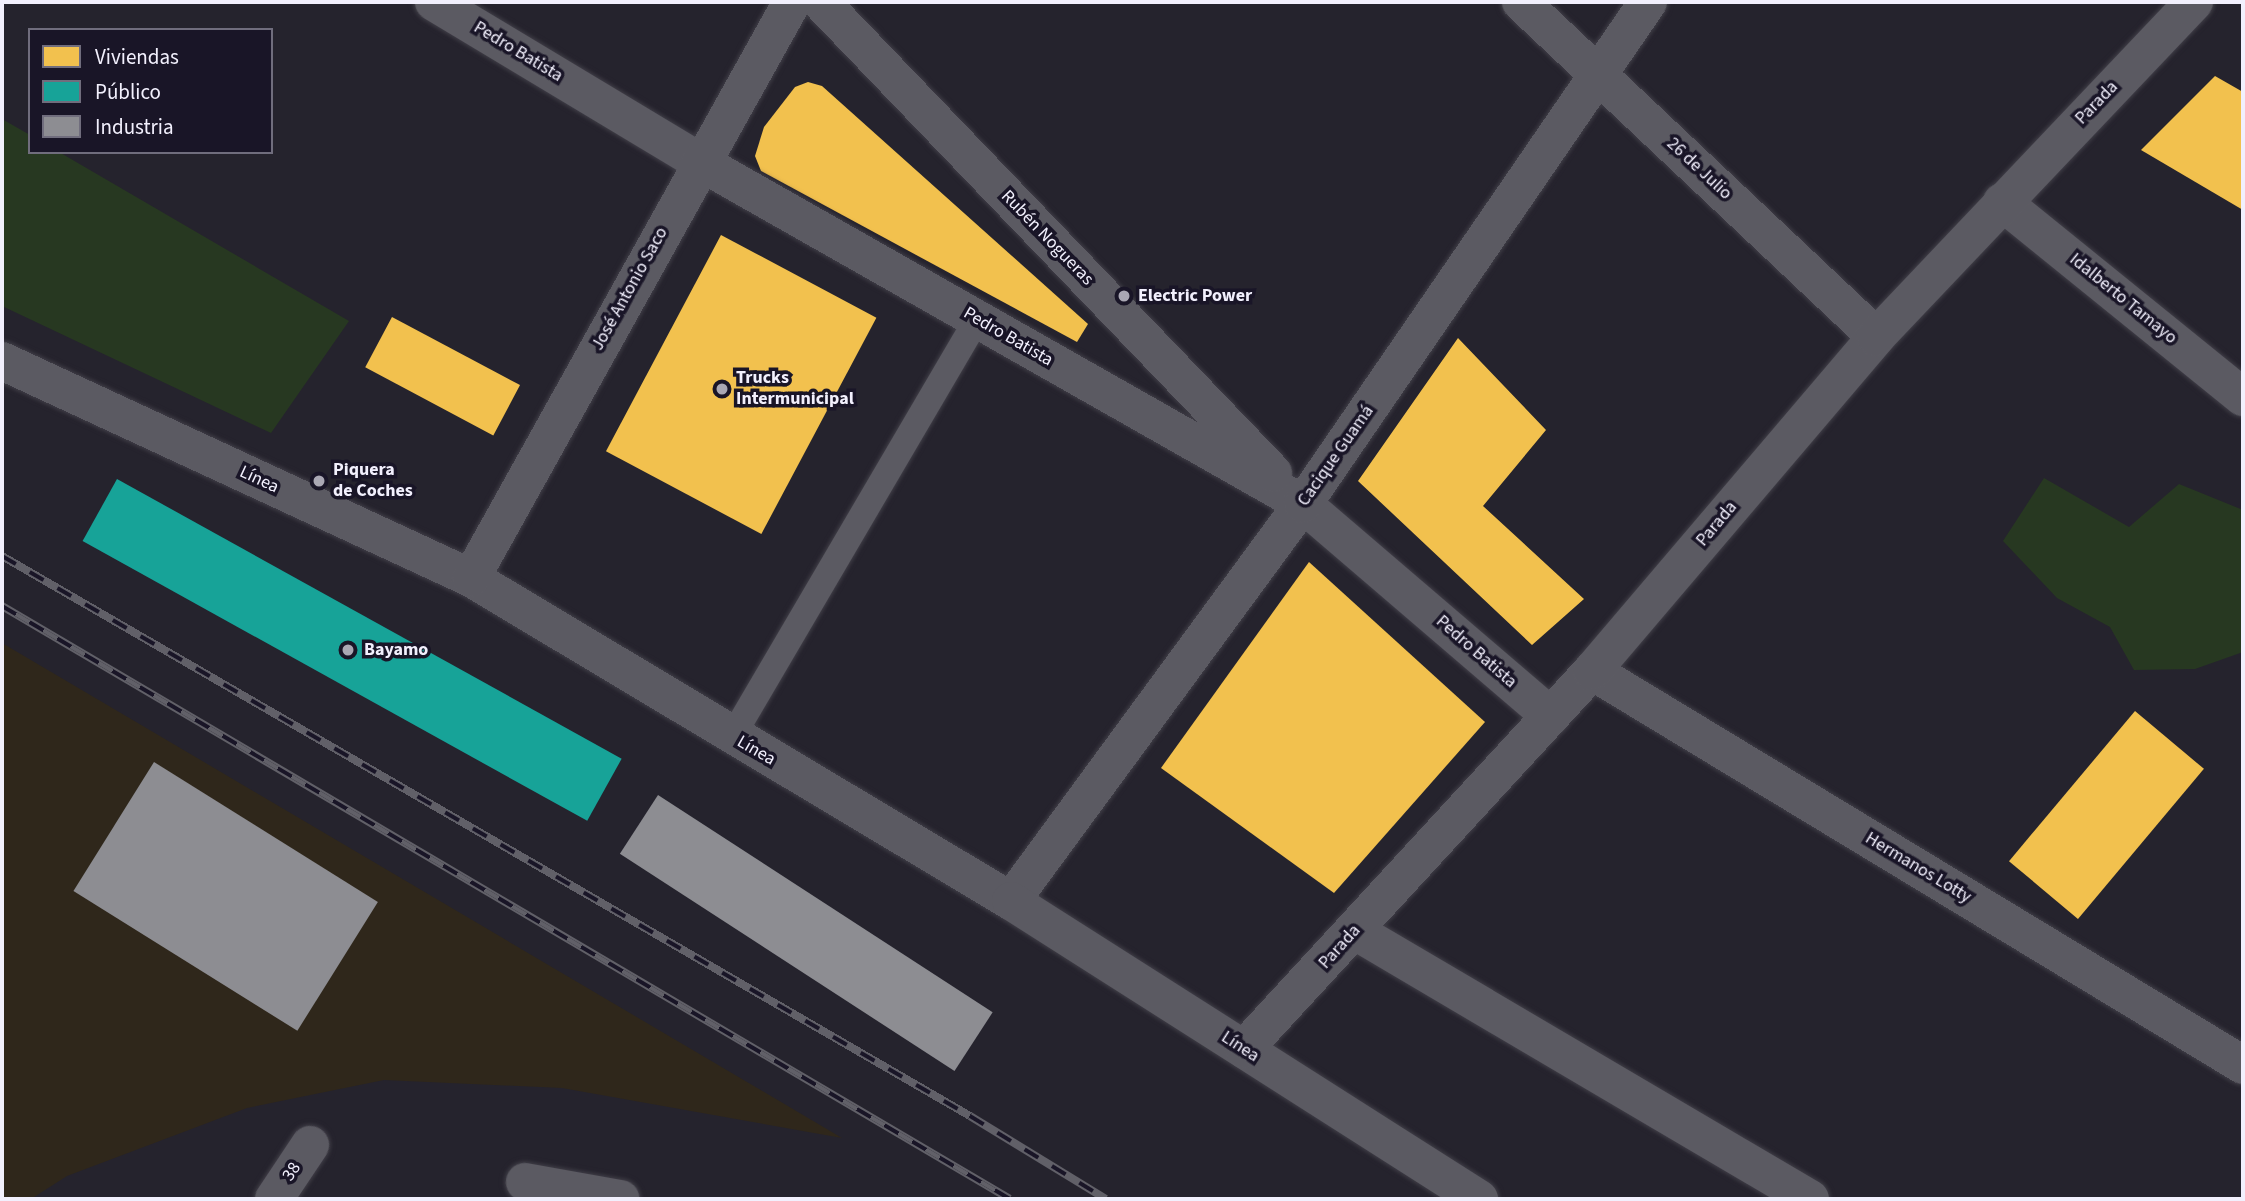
<!DOCTYPE html>
<html>
<head>
<meta charset="utf-8">
<style>
  body { margin:0 }
  #map { position:relative; width:2245px; height:1201px; overflow:hidden; background:#25232d; font-family:"Source Sans 3",sans-serif }
  div>[style] { position:absolute }
  [style*='--x'] { left:calc(var(--x)*1px); top:calc(var(--y)*1px); width:calc(var(--w)*1px); rotate:calc(var(--a)*1deg) }
  .industrial>* { inset:0; background:#2f271b }
  .green>* { inset:0; background:#273821 }
  .homes>* { inset:0; background:#f2c14e; transform-origin:0 0 }
  .public>* { inset:0; background:#17a398; transform-origin:0 0 }
  .industry>* { inset:0; background:#8d8d92; transform-origin:0 0 }
  .roads { filter:drop-shadow(0 0 2px #403e47) drop-shadow(0 0 2px #403e47) }
  .lane>* { height:26px; margin:-13px; padding:0 13px; transform-origin:13px; border-radius:13px; background:#5b5a62 }
  .street>* { height:38px; margin:-19px; padding:0 19px; transform-origin:19px; border-radius:19px; background:#5b5a62 }
  .secondary>* { height:38px; margin:-19px; padding:0 19px; transform-origin:19px; border-radius:19px; background:#5b5a62 }
  .rail>* { height:8px; margin-top:-4px; transform-origin:0; background:repeating-linear-gradient(90deg,#191527 0 16px,#616068 0 32px); box-sizing:border-box; border-block:2px solid #616068 }
  .dots>* { width:19px; height:19px; translate:-50% -50%; box-sizing:border-box; border:4px solid #191527; border-radius:50% }
  span { translate:-50% -50%; white-space:nowrap; text-align:center; line-height:1.15; -webkit-text-stroke:7px #191527; paint-order:stroke }
  .street-label { font-size:18px; color:#f2f0fd }
  .poi-label { font-size:18px; color:#f2f0fd; font-weight:700 }
  .left { translate:0 -50%; text-align:left }
  .frame { position:absolute; inset:0; border:4px solid #f2f0fd; pointer-events:none }
  .legend { position:absolute; left:28px; top:28px; width:245px; height:126px; box-sizing:border-box; background:#191527; border:2px solid #706d7d; margin:0; padding:9px 12px; list-style:none; font-size:21px; color:#f2f0fd }
  .legend li { display:flex; align-items:center; gap:14px; height:35px }
  .legend b { width:35px; border:2px solid #706d7d }
</style>
</head>
<body>
<div id="map">
  <div class="industrial">
    <i style="clip-path:polygon(2px 643px,842px 1138px,562px 1088px,384px 1080px,247px 1108px,67px 1176px,31px 1199px,2px 1199px)"></i>
  </div>
  <div class="green">
    <i style="clip-path:polygon(2px 119px,30px 135px,30px 152px,59px 152px,349px 321px,271px 433px,2px 306px)"></i>
    <i style="clip-path:polygon(2044px 478px,2129px 527px,2179px 484px,2243px 510px,2243px 652px,2195px 669px,2134px 670px,2110px 627px,2057px 598px,2003px 541px)"></i>
  </div>
  <div class="homes">
    <i style="clip-path:polygon(2215px 76px,2243px 92px,2243px 210px,2141px 150px)"></i>
    <i style="clip-path:polygon(808px 82px,822px 86px,1088px 324px,1077px 342px,761px 171px,755px 156px,764px 127px,795px 87px)"></i>
    <i style="left:721px;top:235px;width:176px;height:245px;rotate:28deg"></i>
    <i style="left:392px;top:317px;width:145px;height:57px;rotate:28deg"></i>
    <i style="clip-path:polygon(1458px 338px,1546px 430px,1483px 506px,1584px 599px,1532px 645px,1358px 481px)"></i>
    <i style="clip-path:polygon(1309px 562px,1485px 722px,1334px 893px,1161px 768px)"></i>
    <i style="left:2135px;top:711px;width:90px;height:196px;rotate:40deg"></i>
  </div>
  <div class="public">
    <i style="left:117px;top:479px;width:577px;height:71px;rotate:29deg"></i>
  </div>
  <div class="industry">
    <i style="left:154px;top:762px;width:264px;height:152px;rotate:32deg"></i>
    <i style="left:658px;top:795px;width:399px;height:70px;rotate:33deg"></i>
  </div>
  <div class="roads">
    <div class="lane">
      <i style="--x:732;--y:737;--w:485;--a:-59.6"></i>
    </div>
    <div class="street">
      <i style="--x:434;--y:2;--w:310;--a:31"></i>
      <i style="--x:700;--y:162;--w:693;--a:29.56"></i>
      <i style="--x:1303;--y:504;--w:326;--a:40.6"></i>
      <i style="--x:821;--y:2;--w:653;--a:46.18"></i>
      <i style="--x:1521;--y:2;--w:488;--a:43.3"></i>
      <i style="--x:2002;--y:202;--w:310;--a:39"></i>
      <i style="--x:1592;--y:671;--w:761;--a:31.18"></i>
      <i style="--x:1011;--y:901;--w:493;--a:-53.7"></i>
      <i style="--x:1303;--y:504;--w:609;--a:-55.5"></i>
      <i style="--x:525;--y:1182;--w:97;--a:10.1"></i>
      <i style="--x:274;--y:1199;--w:65;--a:-56.3"></i>
    </div>
    <div class="secondary">
      <i style="--x:2;--y:361;--w:517;--a:24.83"></i>
      <i style="--x:471;--y:578;--w:629;--a:30.89"></i>
      <i style="--x:1011;--y:901;--w:555;--a:32.49"></i>
      <i style="--x:471;--y:578;--w:659;--a:-60.87"></i>
      <i style="--x:1355;--y:931;--w:528;--a:30.5"></i>
      <i style="--x:1244;--y:1049;--w:514;--a:-47.37"></i>
      <i style="--x:1592;--y:671;--w:438;--a:-49.6"></i>
      <i style="--x:1876;--y:337;--w:462;--a:-46.5"></i>
    </div>
  </div>
  <div class="rail">
    <i style="--x:2;--y:556;--w:1118;--a:30.05"></i>
    <i style="--x:970;--y:1116;--w:159;--a:31.4"></i>
    <i style="--x:2;--y:606;--w:1169;--a:30.47"></i>
  </div>
  <div class="dots">
    <i style="left:1124px;top:296px;background:#aaa8b4"></i>
    <i style="left:722px;top:389px;background:#aaa8b4"></i>
    <i style="left:319px;top:481px;background:#aaa8b4"></i>
    <i style="left:348px;top:650px;background:#aaa8b4"></i>
  </div>
  <div class="street-label">
    <span style="left:518px;top:52px;rotate:31deg">Pedro Batista</span>
    <span style="left:2097px;top:103px;rotate:-46deg">Parada</span>
    <span style="left:1699px;top:169px;rotate:43deg">26 de Julio</span>
    <span style="left:1047px;top:238px;rotate:46deg">Rubén Nogueras</span>
    <span style="left:630px;top:289px;rotate:-61deg">José Antonio Saco</span>
    <span style="left:2123px;top:299px;rotate:39deg">Idalberto Tamayo</span>
    <span style="left:1008px;top:337px;rotate:30deg">Pedro Batista</span>
    <span style="left:1336px;top:456px;rotate:-55deg">Cacique Guamá</span>
    <span style="left:259px;top:480px;rotate:25deg">Línea</span>
    <span style="left:1717px;top:524px;rotate:-50deg">Parada</span>
    <span style="left:1476px;top:652px;rotate:41deg">Pedro Batista</span>
    <span style="left:756px;top:751px;rotate:30deg">Línea</span>
    <span style="left:1918px;top:868px;rotate:31deg">Hermanos Lotty</span>
    <span style="left:1340px;top:947px;rotate:-48deg">Parada</span>
    <span style="left:1240px;top:1047px;rotate:33deg">Línea</span>
    <span style="left:292px;top:1172px;rotate:-57deg">38</span>
  </div>
  <div class="poi-label">
    <span class="left" style="left:1138px;top:296px">Electric Power</span>
    <span class="left" style="left:736px;top:389px">Trucks<br>Intermunicipal</span>
    <span class="left" style="left:333px;top:481px">Piquera<br>de Coches</span>
    <span class="left" style="left:364px;top:650px">Bayamo</span>
  </div>
  <div class="frame"></div>
  <ul class="legend">
  <li><b style="height:19px;background:#f2c14e"></b>Viviendas</li>
  <li><b style="height:19px;background:#17a398"></b>Público</li>
  <li><b style="height:19px;background:#8d8d92"></b>Industria</li>
  </ul>
</div>
</body>
</html>
